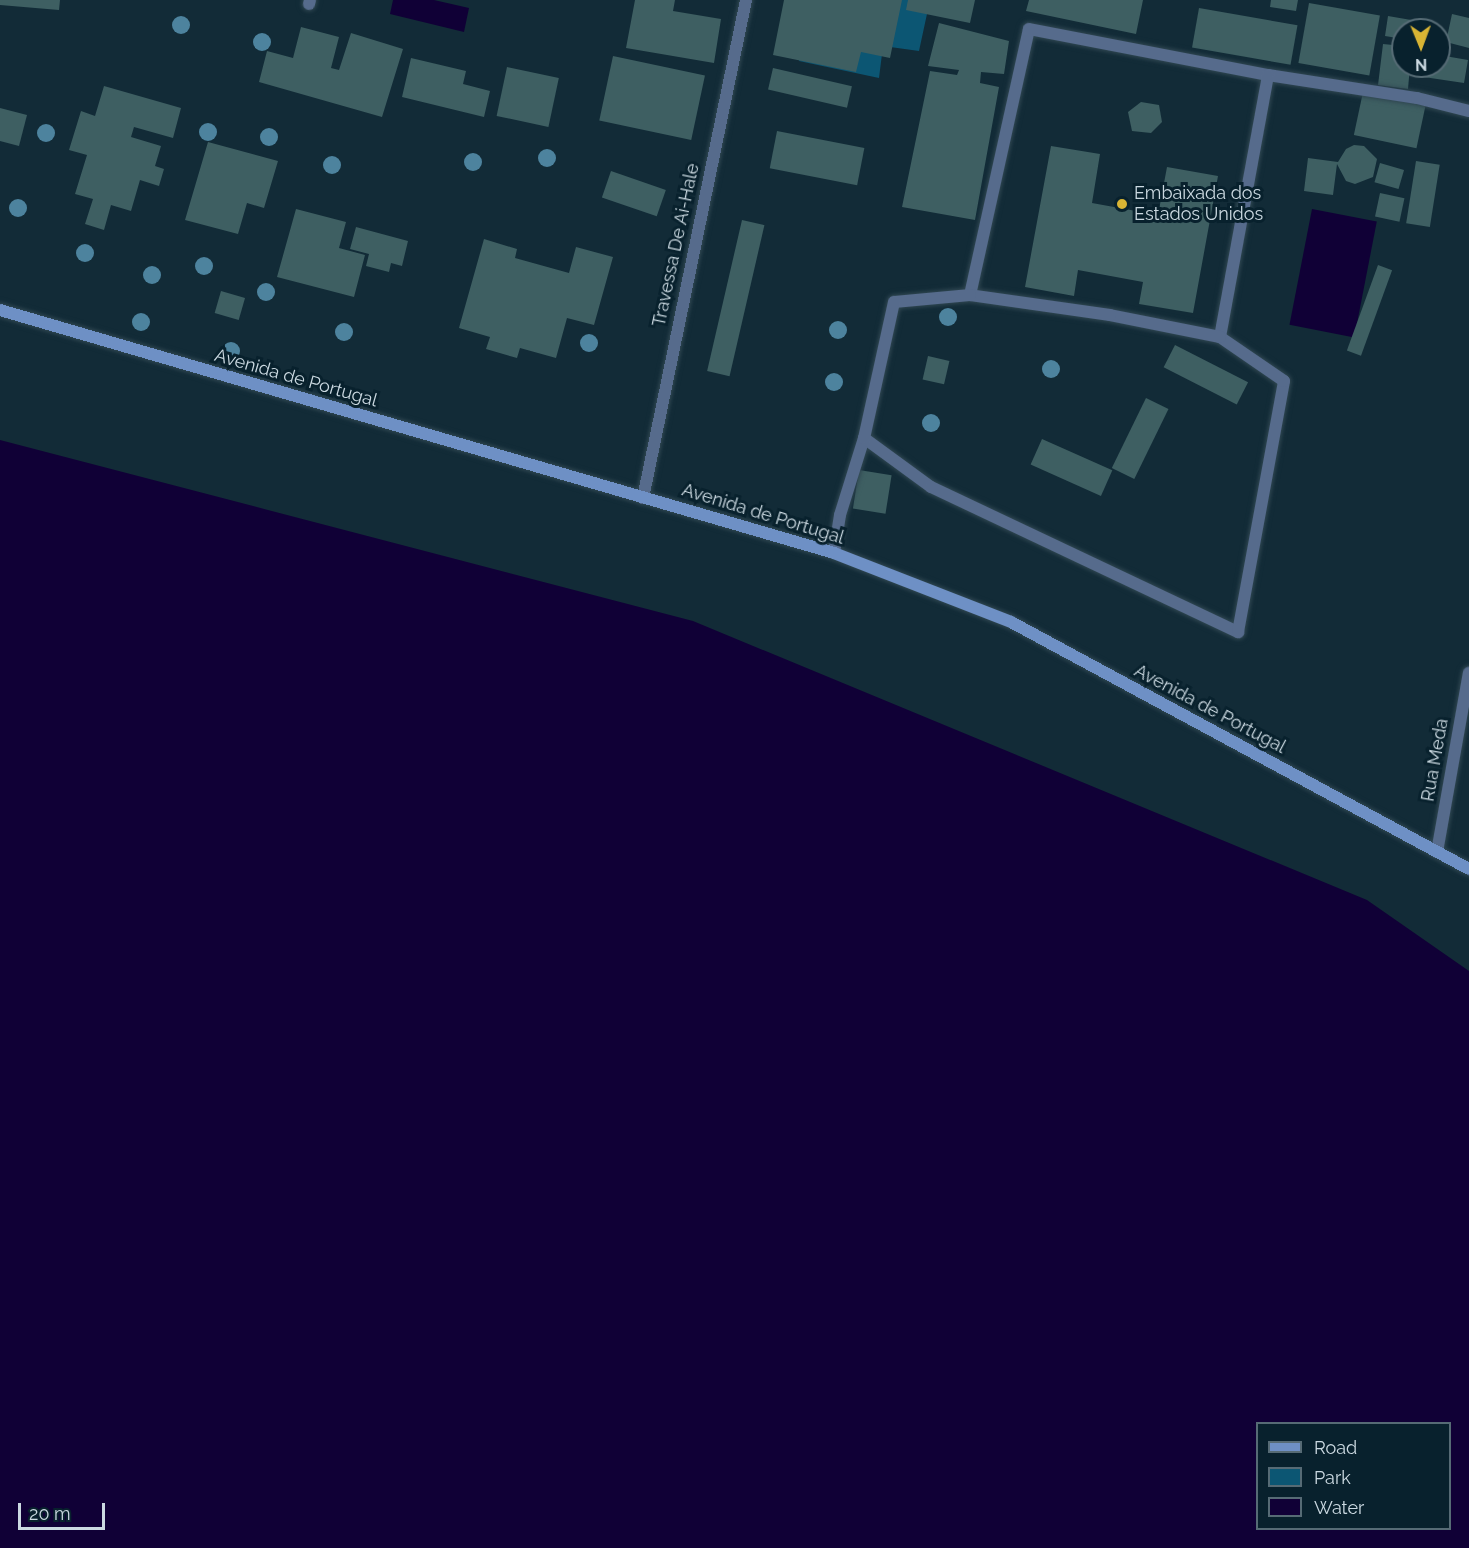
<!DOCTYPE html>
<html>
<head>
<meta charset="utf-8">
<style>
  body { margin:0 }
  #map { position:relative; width:1469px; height:1548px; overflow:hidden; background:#122b37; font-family:Raleway,sans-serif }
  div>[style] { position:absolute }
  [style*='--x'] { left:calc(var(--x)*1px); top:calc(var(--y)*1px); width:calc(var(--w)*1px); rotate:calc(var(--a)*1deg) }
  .green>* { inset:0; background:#0c5673 }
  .water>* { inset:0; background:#100036; transform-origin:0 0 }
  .building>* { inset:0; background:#3e5f62; transform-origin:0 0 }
  .roads { filter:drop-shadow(0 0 2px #304752) drop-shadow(0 0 2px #304752) }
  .service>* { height:12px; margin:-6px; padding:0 6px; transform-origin:6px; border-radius:6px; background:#566b8c }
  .minor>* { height:12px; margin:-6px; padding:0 6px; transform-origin:6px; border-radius:6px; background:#566b8c }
  .secondary>* { height:12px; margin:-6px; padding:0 6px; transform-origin:6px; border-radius:6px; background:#6e90c5 }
  .trees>* { width:18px; height:18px; margin:-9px; border-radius:50%; background:#4d839e }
  .dots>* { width:16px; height:16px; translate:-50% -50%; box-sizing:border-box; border:3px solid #08212d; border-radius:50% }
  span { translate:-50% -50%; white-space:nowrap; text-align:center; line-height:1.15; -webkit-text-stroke:6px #08212d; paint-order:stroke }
  .poi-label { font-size:18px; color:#cbd9e1 }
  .left { translate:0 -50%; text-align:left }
  .street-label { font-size:18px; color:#cbd9e1 }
  .legend { position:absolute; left:1256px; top:1422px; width:195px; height:108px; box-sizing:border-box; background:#08212d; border:2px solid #566b75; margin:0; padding:8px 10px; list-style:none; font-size:18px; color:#cbd9e1 }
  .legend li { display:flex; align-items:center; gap:12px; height:30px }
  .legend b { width:30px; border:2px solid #566b75 }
  .north { position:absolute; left:1391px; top:18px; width:60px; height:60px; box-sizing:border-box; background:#08212d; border:2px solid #566b75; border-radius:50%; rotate:179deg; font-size:16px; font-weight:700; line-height:24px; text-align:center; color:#cbd9e1 }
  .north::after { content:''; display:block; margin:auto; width:21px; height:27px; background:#d8b434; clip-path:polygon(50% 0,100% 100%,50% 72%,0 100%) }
  .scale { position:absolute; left:18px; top:1503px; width:87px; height:27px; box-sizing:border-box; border:3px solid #cbd9e1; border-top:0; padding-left:8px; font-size:18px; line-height:21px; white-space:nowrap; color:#cbd9e1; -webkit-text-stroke:4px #08212d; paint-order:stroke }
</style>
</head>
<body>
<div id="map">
  <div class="green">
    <i style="clip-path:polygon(810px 0,930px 0,919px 51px,883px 46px,879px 78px,799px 61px)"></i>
  </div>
  <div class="water">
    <i style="clip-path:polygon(393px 0,434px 0,469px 8px,464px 32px,390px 14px)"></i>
    <i style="left:1312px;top:209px;width:66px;height:118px;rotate:11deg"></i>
    <i style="clip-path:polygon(evenodd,0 440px,693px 621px,1367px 900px,1469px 971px,1469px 1548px,0 1548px,0 440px,1258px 1424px,1450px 1424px,1450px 1528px,1258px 1528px,1258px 1424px)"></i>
  </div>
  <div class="building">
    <i style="clip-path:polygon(0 0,60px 0,59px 10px,0 5px)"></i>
    <i style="clip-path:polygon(635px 0,675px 0,673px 11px,721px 19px,714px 63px,626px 48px)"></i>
    <i style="clip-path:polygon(784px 0,902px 0,890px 58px,861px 52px,856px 72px,773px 55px)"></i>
    <i style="clip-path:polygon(908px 0,975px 0,970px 23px,906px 10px)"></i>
    <i style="clip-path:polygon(1029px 0,1143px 0,1136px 34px,1026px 11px)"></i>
    <i style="clip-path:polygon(1271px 0,1298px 0,1296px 11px,1270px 7px)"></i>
    <i style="left:1309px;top:3px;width:72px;height:61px;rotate:10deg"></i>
    <i style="left:1199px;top:8px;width:100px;height:40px;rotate:10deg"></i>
    <i style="clip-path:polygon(1452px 14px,1469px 18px,1469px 48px,1446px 42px)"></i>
    <i style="clip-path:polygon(1388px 16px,1417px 21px,1415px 30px,1403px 30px,1403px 39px,1385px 36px)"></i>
    <i style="clip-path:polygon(939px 23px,1009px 41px,1004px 74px,981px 72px,980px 83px,999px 87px,975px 220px,902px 207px,930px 71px,957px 75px,959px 70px,928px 66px)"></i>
    <i style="clip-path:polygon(301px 27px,339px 37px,331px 68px,339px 70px,351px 33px,403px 49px,382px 117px,259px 82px,267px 51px,293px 58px)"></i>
    <i style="clip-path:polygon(1383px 44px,1403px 46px,1403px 66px,1410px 66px,1408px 89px,1378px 85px)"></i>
    <i style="clip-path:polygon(1439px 55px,1468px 60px,1464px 83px,1417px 76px,1419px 66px,1439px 66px)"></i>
    <i style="left:613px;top:56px;width:94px;height:66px;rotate:12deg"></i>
    <i style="clip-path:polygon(411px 58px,466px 71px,463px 84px,490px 91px,484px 117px,402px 97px)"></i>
    <i style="left:507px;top:67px;width:53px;height:50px;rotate:12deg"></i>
    <i style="left:773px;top:68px;width:81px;height:22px;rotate:13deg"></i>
    <i style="clip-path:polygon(104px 86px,181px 108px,173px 138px,134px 127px,131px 137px,161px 146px,155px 166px,164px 169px,159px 186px,140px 180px,131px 211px,111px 205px,104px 230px,85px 224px,93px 199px,75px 194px,87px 155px,69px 150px,81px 111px,95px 116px)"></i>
    <i style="left:1363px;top:92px;width:64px;height:44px;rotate:12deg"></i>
    <i style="clip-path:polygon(1141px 102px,1159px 105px,1162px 122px,1151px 133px,1132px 131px,1128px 112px)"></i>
    <i style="clip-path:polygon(0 108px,27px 115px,19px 146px,0 141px)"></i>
    <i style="left:777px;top:131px;width:89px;height:38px;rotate:11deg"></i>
    <i style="clip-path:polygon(208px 142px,278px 161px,264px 208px,247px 203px,238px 234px,185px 220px)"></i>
    <i style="clip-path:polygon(1354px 145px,1364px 146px,1377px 159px,1373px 177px,1355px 184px,1346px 181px,1337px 164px,1333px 195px,1304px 191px,1308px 158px,1338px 162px,1346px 149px)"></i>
    <i style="clip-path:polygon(1051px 146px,1100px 154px,1092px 203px,1158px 215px,1167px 167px,1218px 176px,1193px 313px,1139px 304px,1143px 282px,1078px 270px,1074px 296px,1025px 287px)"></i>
    <i style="left:1416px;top:161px;width:24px;height:63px;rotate:9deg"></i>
    <i style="left:1380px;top:163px;width:25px;height:20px;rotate:16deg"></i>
    <i style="left:611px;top:171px;width:58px;height:28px;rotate:19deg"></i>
    <i style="left:1380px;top:193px;width:25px;height:24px;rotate:12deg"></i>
    <i style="clip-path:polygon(296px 209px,346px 222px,339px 248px,365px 255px,354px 297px,277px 277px)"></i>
    <i style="left:742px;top:220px;width:23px;height:155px;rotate:13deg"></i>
    <i style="clip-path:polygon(356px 227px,408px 241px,402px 266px,391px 263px,389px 272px,366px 266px,369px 254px,350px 249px)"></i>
    <i style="clip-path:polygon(484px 239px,517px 249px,515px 258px,569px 273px,576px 247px,613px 257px,594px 325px,567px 318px,556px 358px,520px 348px,517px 358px,486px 349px,490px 337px,459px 328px)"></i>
    <i style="left:1378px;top:265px;width:15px;height:91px;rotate:20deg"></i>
    <i style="left:221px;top:291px;width:25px;height:23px;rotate:16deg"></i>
    <i style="left:1175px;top:345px;width:82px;height:25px;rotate:27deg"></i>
    <i style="left:928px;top:356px;width:22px;height:24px;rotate:13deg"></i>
    <i style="left:1146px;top:398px;width:25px;height:78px;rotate:26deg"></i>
    <i style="left:1042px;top:439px;width:77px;height:28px;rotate:24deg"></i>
    <i style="left:859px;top:470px;width:33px;height:39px;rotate:9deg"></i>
  </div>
  <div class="roads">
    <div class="service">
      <i style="--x:970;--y:295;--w:272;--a:-77.5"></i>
      <i style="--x:1029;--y:29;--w:243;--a:10.9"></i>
      <i style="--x:1268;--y:75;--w:151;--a:8.8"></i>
      <i style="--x:1417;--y:98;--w:54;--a:14"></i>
      <i style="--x:1220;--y:337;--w:266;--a:-79.6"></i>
      <i style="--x:834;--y:553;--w:38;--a:-81"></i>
      <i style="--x:840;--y:515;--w:81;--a:-72.7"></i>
      <i style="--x:864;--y:438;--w:83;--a:36.2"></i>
      <i style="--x:931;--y:487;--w:340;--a:25.3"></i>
      <i style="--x:1238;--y:632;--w:255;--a:-79.6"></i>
      <i style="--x:1284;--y:381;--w:78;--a:-145.5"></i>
      <i style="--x:1220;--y:337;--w:112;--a:-168.7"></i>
      <i style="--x:1110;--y:315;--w:141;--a:-171.9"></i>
      <i style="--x:970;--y:295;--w:76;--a:174.7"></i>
      <i style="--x:894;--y:302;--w:139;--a:102.4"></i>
    </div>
    <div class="minor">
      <i style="--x:309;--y:4;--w:4;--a:-76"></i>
      <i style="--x:643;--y:498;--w:509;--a:-78.31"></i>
      <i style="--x:1437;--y:852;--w:182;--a:-79.9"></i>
    </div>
    <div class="secondary">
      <i style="--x:0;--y:310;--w:869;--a:16.24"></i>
      <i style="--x:834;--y:553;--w:190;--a:21.3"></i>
      <i style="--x:1011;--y:622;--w:520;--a:28.34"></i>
    </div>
  </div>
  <div class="trees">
    <i style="left:181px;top:25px"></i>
    <i style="left:262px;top:42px"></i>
    <i style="left:208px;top:132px"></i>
    <i style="left:46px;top:133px"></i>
    <i style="left:269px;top:137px"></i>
    <i style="left:547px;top:158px"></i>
    <i style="left:473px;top:162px"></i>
    <i style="left:332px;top:165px"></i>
    <i style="left:18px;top:208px"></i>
    <i style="left:85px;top:253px"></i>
    <i style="left:204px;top:266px"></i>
    <i style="left:152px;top:275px"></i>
    <i style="left:266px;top:292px"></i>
    <i style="left:948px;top:317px"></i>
    <i style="left:141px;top:322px"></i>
    <i style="left:838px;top:330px"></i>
    <i style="left:344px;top:332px"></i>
    <i style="left:589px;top:343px"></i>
    <i style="left:231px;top:351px"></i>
    <i style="left:1051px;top:369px"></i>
    <i style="left:834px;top:382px"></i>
    <i style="left:931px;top:423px"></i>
  </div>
  <div class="dots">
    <i style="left:1122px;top:204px;background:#d8b434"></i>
  </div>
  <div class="poi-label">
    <span class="left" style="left:1134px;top:204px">Embaixada dos<br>Estados Unidos</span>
  </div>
  <div class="street-label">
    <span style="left:676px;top:245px;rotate:-78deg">Travessa De Ai-Hale</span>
    <span style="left:296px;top:378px;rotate:16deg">Avenida de Portugal</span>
    <span style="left:763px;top:514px;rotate:17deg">Avenida de Portugal</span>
    <span style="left:1210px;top:709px;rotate:28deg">Avenida de Portugal</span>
    <span style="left:1435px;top:760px;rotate:-80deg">Rua Meda</span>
  </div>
  <ul class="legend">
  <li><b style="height:8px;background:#6e90c5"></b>Road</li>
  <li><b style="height:16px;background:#0c5673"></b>Park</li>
  <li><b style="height:16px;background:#100036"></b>Water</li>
  </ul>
  <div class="north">N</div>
  <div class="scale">20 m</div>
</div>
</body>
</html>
